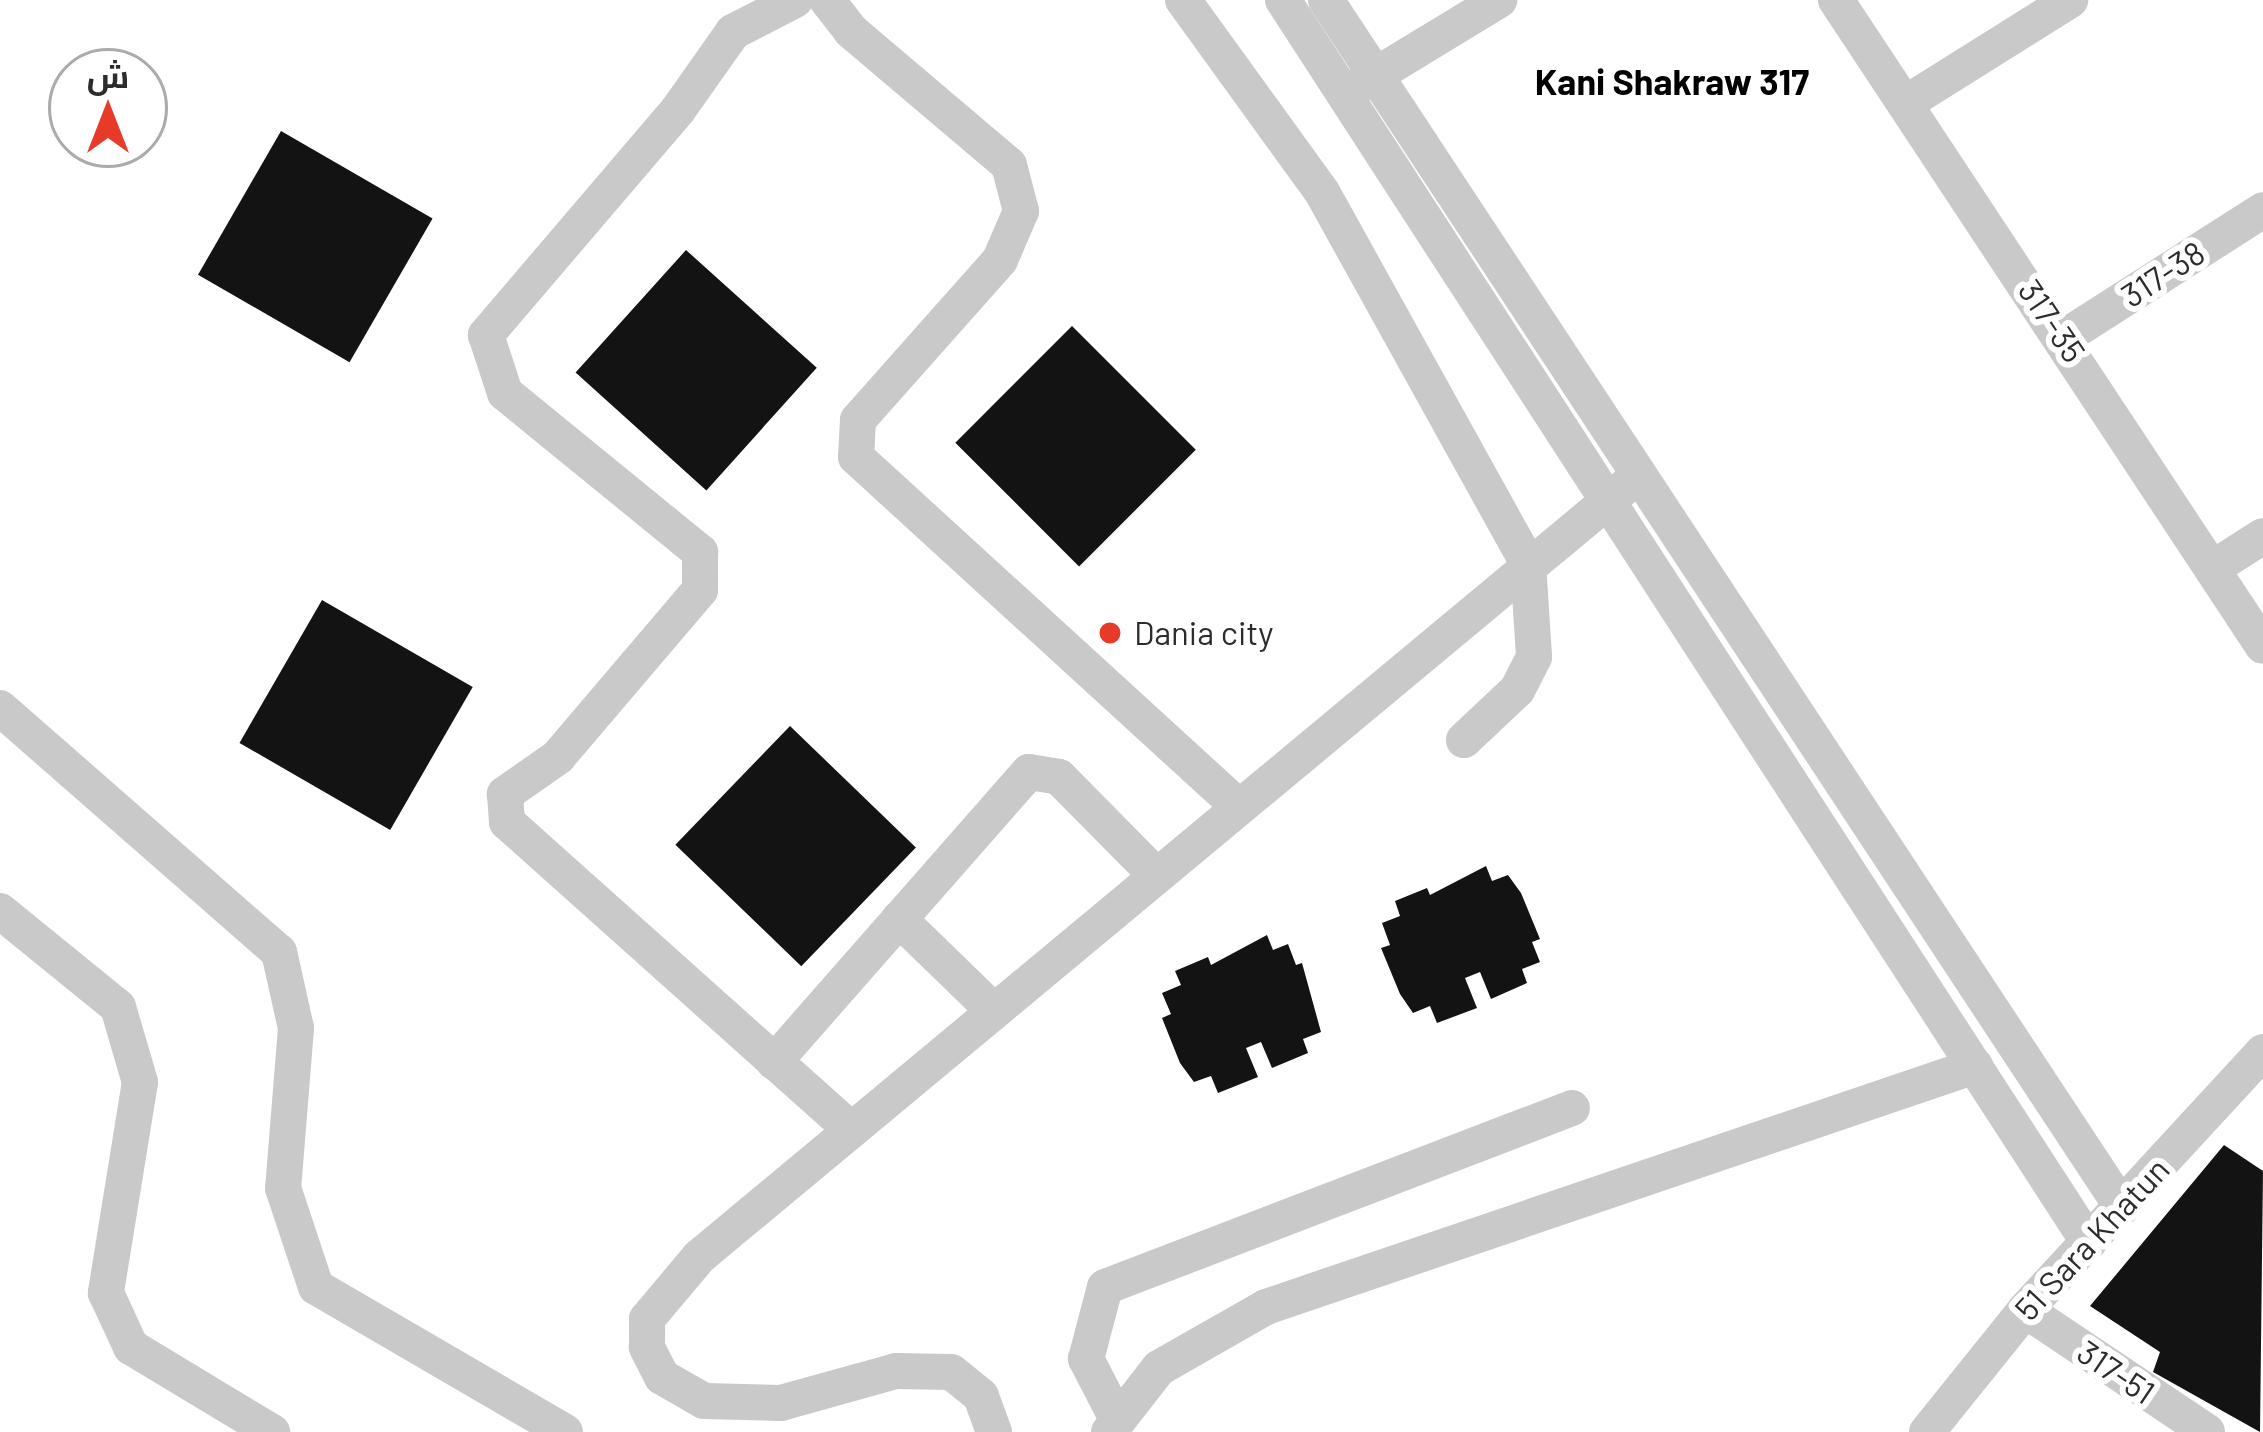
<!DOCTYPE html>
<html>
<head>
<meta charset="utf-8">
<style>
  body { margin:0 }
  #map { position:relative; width:2263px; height:1432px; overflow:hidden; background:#fff; font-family:Barlow,Cairo,sans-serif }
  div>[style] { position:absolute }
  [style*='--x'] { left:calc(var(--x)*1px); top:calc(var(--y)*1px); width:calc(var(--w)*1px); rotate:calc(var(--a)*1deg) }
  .building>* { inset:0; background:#131313; transform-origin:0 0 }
  .minor>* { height:36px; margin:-18px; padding:0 18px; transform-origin:18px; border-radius:18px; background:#c9c9c9 }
  .dots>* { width:33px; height:33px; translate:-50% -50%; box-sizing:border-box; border:6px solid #fff; border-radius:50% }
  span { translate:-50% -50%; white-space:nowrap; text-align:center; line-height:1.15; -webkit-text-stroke:12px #fff; paint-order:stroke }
  .street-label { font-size:33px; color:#2c2c2c }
  .poi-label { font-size:33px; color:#2c2c2c }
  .left { translate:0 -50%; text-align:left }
  .neighbourhood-label { font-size:36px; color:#000; font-weight:700 }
  .north { position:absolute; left:48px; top:48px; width:120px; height:120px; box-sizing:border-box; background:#fff; border:3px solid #ababab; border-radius:50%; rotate:0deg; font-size:33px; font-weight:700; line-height:48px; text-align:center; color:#2c2c2c }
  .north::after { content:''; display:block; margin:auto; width:42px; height:54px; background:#e73a29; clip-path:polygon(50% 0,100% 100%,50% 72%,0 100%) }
</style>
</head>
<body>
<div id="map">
  <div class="building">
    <i style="left:281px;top:131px;width:175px;height:166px;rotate:30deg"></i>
    <i style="left:686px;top:250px;width:176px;height:165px;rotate:42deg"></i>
    <i style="left:1072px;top:326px;width:175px;height:165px;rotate:45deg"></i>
    <i style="left:322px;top:600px;width:174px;height:165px;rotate:30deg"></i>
    <i style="left:790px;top:726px;width:175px;height:165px;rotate:44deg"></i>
    <i style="clip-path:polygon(1486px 866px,1492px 881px,1508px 875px,1521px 893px,1540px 939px,1532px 942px,1540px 962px,1522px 969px,1527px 983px,1491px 999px,1480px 972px,1465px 978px,1477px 1008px,1437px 1023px,1430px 1006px,1413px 1013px,1400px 994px,1381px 948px,1390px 945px,1382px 923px,1400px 916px,1395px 901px,1427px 888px,1430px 895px)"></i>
    <i style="clip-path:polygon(1267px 935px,1273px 950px,1288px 944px,1296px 965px,1302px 963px,1321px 1032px,1303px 1039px,1308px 1053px,1272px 1068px,1261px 1042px,1246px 1048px,1258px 1077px,1218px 1093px,1211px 1076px,1194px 1082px,1180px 1063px,1162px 1018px,1171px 1014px,1162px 993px,1181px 985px,1175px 971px,1208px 957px,1211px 965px)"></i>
    <i style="clip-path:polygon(2224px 1145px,2263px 1171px,2260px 1432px,2153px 1372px,2160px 1352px,2090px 1306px)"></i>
  </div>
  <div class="minor">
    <i style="--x:795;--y:0;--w:70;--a:152.7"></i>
    <i style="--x:733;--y:32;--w:95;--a:125.2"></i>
    <i style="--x:678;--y:110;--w:296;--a:130.5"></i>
    <i style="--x:486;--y:335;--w:61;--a:71.9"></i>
    <i style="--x:505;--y:393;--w:252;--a:39.2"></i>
    <i style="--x:700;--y:552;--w:38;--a:90"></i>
    <i style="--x:700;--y:590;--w:219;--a:130.4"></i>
    <i style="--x:558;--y:757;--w:65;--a:145.1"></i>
    <i style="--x:505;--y:794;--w:28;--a:86"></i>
    <i style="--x:507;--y:822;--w:462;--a:41.8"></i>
    <i style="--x:827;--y:0;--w:39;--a:52"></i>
    <i style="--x:851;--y:31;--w:207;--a:40.3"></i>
    <i style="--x:1009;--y:165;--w:48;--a:75.4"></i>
    <i style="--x:1021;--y:211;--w:53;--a:113.2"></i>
    <i style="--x:1000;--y:260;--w:214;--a:131.6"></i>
    <i style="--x:858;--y:420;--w:37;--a:93"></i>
    <i style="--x:856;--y:457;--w:517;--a:42.42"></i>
    <i style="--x:1183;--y:0;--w:237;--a:54.1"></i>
    <i style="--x:1322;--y:192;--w:424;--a:61"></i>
    <i style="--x:1528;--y:563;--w:94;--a:86.3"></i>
    <i style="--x:1534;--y:657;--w:37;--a:117"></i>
    <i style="--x:1517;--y:690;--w:73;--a:136.7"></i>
    <i style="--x:1283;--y:0;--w:1481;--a:57.04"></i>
    <i style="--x:1326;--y:0;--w:1446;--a:56.6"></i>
    <i style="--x:1836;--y:0;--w:774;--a:56.54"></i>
    <i style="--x:1361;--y:84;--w:162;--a:-31.3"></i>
    <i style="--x:1906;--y:103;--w:194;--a:-32.1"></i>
    <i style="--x:2063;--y:338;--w:237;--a:-32.6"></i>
    <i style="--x:2213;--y:568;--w:59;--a:-32.6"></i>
    <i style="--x:0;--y:708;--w:371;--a:41.2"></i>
    <i style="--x:279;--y:952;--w:78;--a:77.4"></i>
    <i style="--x:296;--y:1028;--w:161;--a:94.6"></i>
    <i style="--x:283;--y:1188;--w:104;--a:71.6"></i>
    <i style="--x:316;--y:1287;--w:288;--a:30.2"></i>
    <i style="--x:0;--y:911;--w:152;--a:39.1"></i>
    <i style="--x:118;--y:1007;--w:78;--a:73.7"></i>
    <i style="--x:140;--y:1082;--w:214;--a:99.2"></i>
    <i style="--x:106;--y:1293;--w:60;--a:65.2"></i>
    <i style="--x:131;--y:1347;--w:165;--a:31.1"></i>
    <i style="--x:899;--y:919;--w:132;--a:44.1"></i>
    <i style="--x:774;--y:1062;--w:386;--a:-48.7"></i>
    <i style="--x:1029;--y:772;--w:30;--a:9"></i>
    <i style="--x:1059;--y:777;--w:138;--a:45.3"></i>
    <i style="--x:2025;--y:1310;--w:219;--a:33.8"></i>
    <i style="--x:1117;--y:1419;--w:68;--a:-117.3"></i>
    <i style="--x:1086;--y:1359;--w:74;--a:-75.2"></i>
    <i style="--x:1105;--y:1287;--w:500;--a:-20.97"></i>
    <i style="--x:994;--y:1432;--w:38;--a:-110"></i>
    <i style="--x:981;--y:1396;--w:38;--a:-141"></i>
    <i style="--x:951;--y:1372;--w:55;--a:-179"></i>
    <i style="--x:896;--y:1371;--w:119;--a:164.5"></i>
    <i style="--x:781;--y:1403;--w:77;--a:-178.5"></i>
    <i style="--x:704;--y:1401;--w:48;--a:-150.3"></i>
    <i style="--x:662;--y:1377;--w:34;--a:-117"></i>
    <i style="--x:647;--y:1347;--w:28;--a:-90"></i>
    <i style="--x:647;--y:1319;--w:81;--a:-50"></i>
    <i style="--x:699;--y:1257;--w:1220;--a:-39.75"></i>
    <i style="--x:1109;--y:1432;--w:81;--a:-52"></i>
    <i style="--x:1159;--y:1368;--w:123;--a:-29.7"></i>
    <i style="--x:1266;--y:1307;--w:749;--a:-18.77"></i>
    <i style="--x:1927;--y:1432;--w:156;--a:-51.2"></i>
    <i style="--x:2025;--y:1310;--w:351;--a:-47.3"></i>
  </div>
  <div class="dots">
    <i style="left:1110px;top:633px;background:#e73a29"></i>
  </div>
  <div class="street-label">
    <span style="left:2163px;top:274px;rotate:-33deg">317-38</span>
    <span style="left:2052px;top:321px;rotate:56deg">317-35</span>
    <span style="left:2092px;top:1239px;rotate:-47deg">51 Sara Khatun</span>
    <span style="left:2116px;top:1372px;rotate:34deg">317-51</span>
  </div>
  <div class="poi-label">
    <span class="left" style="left:1134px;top:633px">Dania city</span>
  </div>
  <div class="neighbourhood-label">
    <span style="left:1672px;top:81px">Kani Shakraw 317</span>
  </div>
  <div class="north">ش</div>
</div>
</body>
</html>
